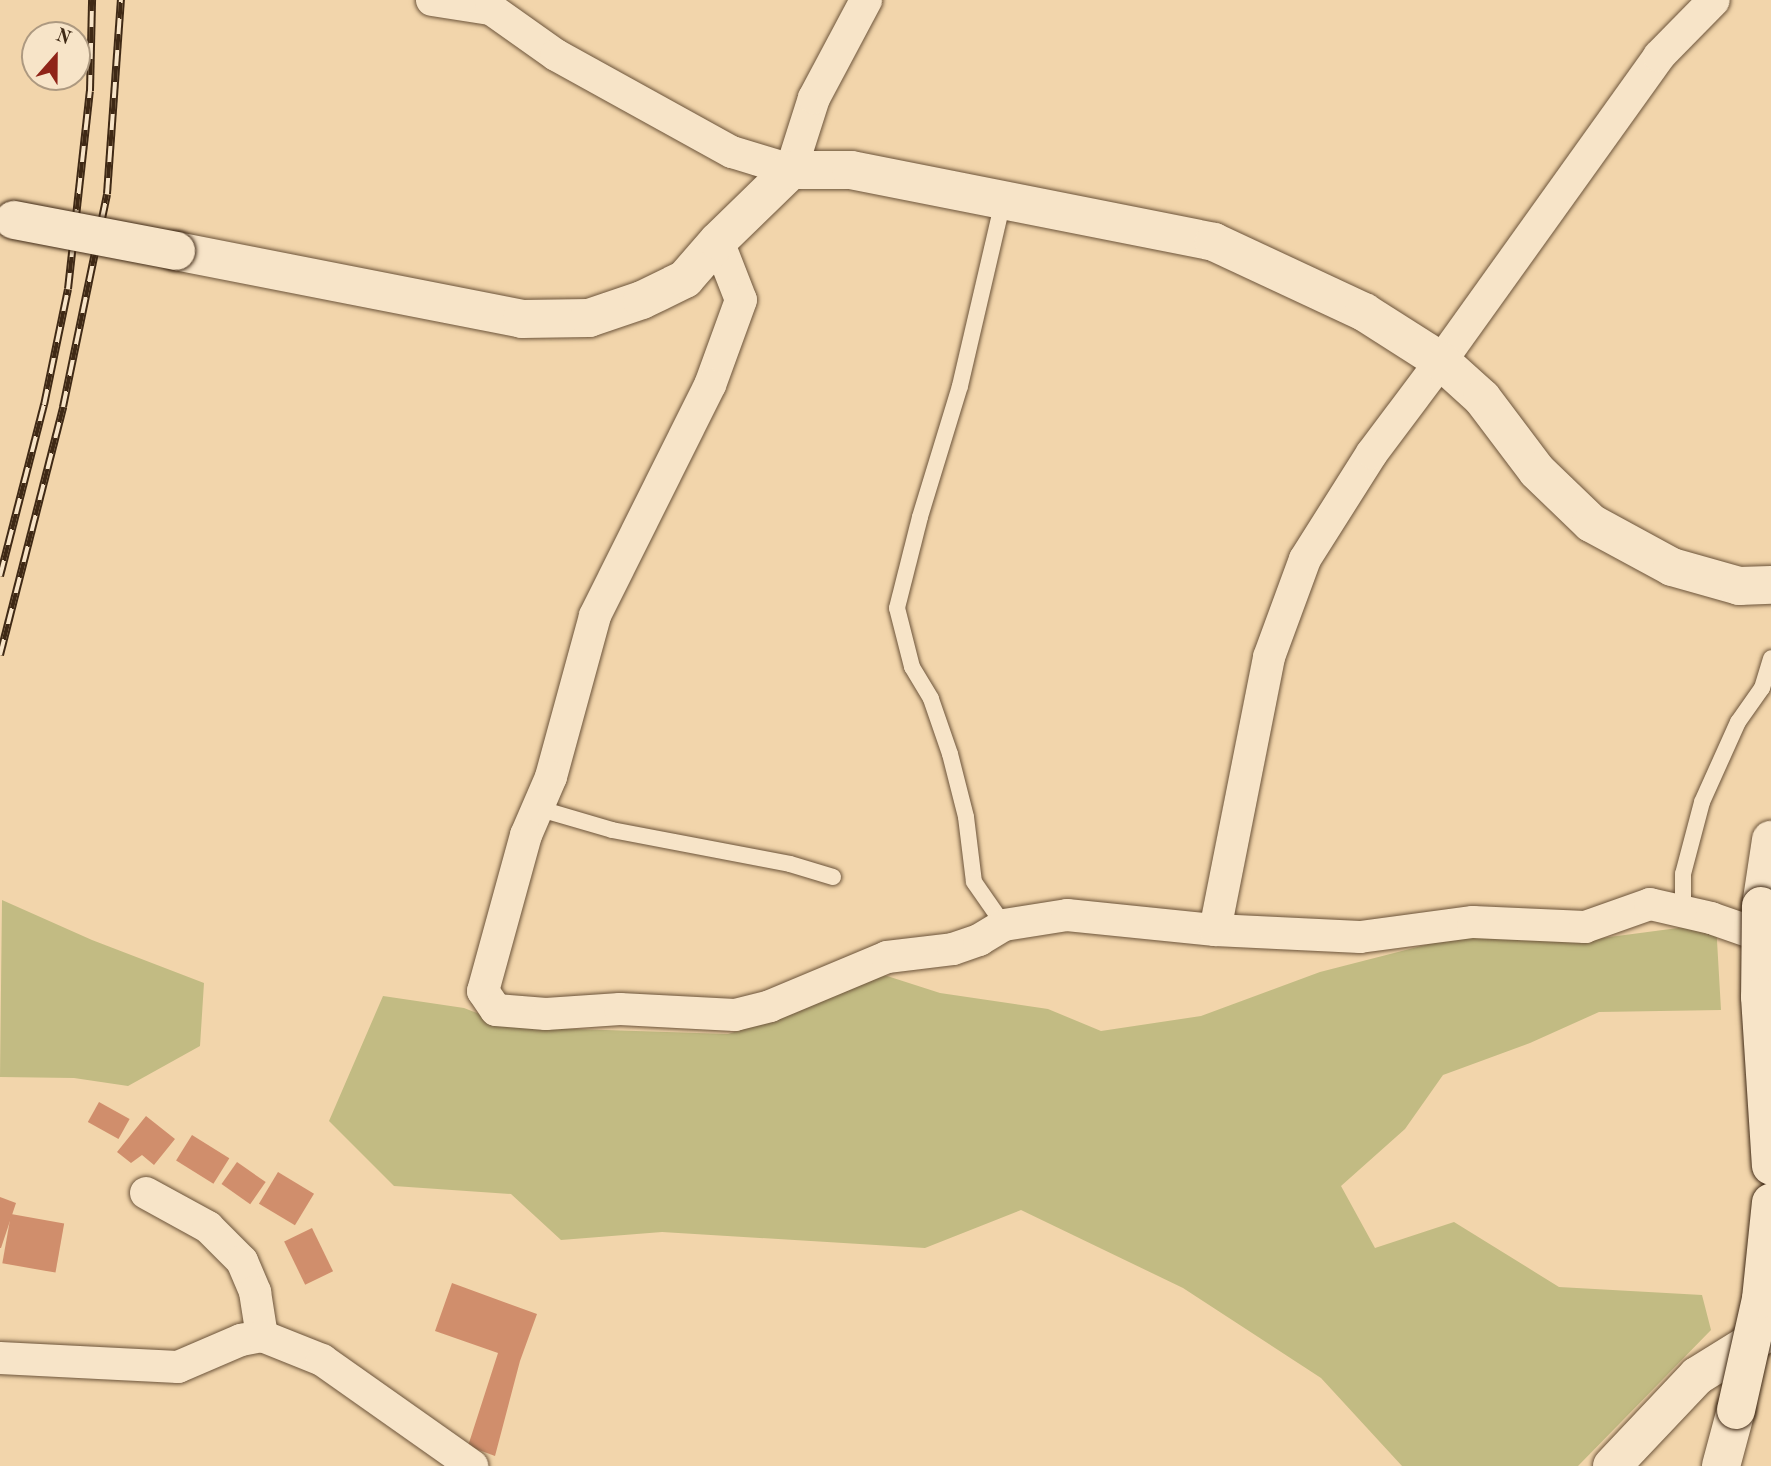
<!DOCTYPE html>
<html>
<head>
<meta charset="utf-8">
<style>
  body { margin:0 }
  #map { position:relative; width:1771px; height:1466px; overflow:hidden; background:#f2d5ab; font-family:"Old Standard TT",serif }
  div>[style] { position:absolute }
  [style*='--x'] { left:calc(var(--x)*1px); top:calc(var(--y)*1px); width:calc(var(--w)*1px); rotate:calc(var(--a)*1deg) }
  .green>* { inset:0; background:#c2bb83 }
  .building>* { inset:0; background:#d08e6c; transform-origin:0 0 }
  .roads { filter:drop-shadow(0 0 2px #6c543a) drop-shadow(0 0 2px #6c543a) }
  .lane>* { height:16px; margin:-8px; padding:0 8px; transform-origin:8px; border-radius:8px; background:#f7e4c8 }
  .street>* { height:32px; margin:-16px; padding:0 16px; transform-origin:16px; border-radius:16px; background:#f7e4c8 }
  .secondary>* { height:38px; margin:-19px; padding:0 19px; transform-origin:19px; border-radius:19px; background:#f7e4c8 }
  .rail>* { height:8px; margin-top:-4px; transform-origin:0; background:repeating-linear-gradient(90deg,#f7e4c8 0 16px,#3f2915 0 32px); box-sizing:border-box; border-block:2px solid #3f2915 }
  .bridges { filter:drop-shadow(0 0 2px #3f2915) drop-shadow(0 0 2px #3f2915) }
  .secondary-bridge>* { height:38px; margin:-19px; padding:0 19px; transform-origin:19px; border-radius:19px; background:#f7e4c8 }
  span { translate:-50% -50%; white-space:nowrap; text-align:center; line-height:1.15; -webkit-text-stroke:5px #f7e4c8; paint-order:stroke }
  .north { position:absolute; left:21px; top:21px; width:70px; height:70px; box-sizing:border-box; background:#f7e4c8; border:2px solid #ad9980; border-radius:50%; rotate:21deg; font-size:19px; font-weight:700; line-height:28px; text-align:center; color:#3f2915 }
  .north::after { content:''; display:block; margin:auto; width:24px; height:32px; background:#8f2418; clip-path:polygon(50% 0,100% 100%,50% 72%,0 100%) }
</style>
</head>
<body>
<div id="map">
  <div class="green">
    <i style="clip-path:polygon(2px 900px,92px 940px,204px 983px,200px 1046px,128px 1086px,74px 1078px,0 1077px)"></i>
    <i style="clip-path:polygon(1716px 923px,1721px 1010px,1599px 1012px,1530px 1043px,1443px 1075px,1405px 1129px,1341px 1186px,1375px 1248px,1454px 1222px,1559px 1287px,1702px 1295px,1711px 1330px,1578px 1466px,1402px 1466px,1321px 1378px,1183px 1288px,1021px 1210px,925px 1248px,662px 1232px,561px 1240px,511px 1194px,394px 1186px,329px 1121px,383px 996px,464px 1008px,513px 1027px,728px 1034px,792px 1014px,884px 975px,940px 993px,1048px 1009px,1101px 1031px,1201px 1016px,1320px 972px,1468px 934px,1602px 938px)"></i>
  </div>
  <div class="building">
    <i style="left:99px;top:1102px;width:35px;height:23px;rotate:29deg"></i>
    <i style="clip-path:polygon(146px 1116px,175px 1139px,154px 1165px,142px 1155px,131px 1163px,117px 1152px)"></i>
    <i style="left:192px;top:1135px;width:44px;height:30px;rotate:32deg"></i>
    <i style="left:237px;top:1162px;width:35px;height:27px;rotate:35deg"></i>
    <i style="left:278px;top:1172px;width:42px;height:37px;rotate:31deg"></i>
    <i style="clip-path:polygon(0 1197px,16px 1203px,1px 1248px,0 1248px)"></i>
    <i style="left:11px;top:1214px;width:54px;height:50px;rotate:10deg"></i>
    <i style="left:312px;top:1228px;width:48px;height:31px;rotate:64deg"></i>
    <i style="clip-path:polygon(452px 1283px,537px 1314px,520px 1361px,495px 1456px,468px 1446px,498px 1353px,435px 1331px)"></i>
  </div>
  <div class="roads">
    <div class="lane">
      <i style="--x:1003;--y:201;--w:190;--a:103.1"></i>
      <i style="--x:960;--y:386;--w:137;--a:107"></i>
      <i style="--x:920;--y:517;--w:94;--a:104.2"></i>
      <i style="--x:897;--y:608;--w:61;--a:75.7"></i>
      <i style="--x:912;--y:667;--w:37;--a:59"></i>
      <i style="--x:931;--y:699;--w:58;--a:70.9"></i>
      <i style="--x:950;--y:754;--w:65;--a:75.7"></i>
      <i style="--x:966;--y:817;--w:65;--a:83"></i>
      <i style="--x:974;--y:882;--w:52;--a:55.1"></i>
      <i style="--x:537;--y:808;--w:78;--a:16.3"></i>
      <i style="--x:612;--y:830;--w:181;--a:10.8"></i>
      <i style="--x:790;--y:864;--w:45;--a:16.8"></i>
      <i style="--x:1683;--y:910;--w:36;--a:-90"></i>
      <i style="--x:1683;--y:874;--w:74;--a:-75.2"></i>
      <i style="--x:1702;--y:802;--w:88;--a:-65.8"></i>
      <i style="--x:1738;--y:722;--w:42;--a:-54.8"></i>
      <i style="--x:1762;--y:688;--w:31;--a:-73"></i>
    </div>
    <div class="street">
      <i style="--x:432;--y:0;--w:60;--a:8.7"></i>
      <i style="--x:491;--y:9;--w:80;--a:35.3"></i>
      <i style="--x:556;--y:55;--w:201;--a:28.9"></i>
      <i style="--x:732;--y:152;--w:62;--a:17"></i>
      <i style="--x:791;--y:170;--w:76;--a:-72.3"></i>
      <i style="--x:814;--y:98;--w:111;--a:-62"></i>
      <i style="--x:718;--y:241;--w:63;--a:68.7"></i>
      <i style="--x:741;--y:300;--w:90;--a:110"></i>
      <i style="--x:710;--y:385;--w:258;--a:116.5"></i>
      <i style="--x:595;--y:616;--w:167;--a:105.3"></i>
      <i style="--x:551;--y:777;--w:63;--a:113.3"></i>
      <i style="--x:526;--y:835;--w:162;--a:105.4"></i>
      <i style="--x:483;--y:991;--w:23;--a:56"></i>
      <i style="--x:496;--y:1010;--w:50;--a:4.6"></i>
      <i style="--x:546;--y:1014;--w:74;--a:-3.9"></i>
      <i style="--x:620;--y:1009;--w:115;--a:3"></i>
      <i style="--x:735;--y:1015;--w:36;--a:-14"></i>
      <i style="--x:770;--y:1006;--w:127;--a:-22.7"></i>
      <i style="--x:887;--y:957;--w:66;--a:-6.9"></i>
      <i style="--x:953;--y:949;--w:28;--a:-19"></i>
      <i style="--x:979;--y:940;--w:29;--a:-31"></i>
      <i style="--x:1004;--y:925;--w:64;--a:-9"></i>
      <i style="--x:1067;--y:915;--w:149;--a:5.8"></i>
      <i style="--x:1215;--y:930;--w:145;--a:2.8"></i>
      <i style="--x:1360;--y:937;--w:114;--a:-7.6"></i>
      <i style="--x:1473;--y:922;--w:112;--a:2.6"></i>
      <i style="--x:1585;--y:927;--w:69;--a:-19.5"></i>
      <i style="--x:1650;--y:904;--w:63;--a:12.9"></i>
      <i style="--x:1711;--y:918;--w:64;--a:19.3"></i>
      <i style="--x:1215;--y:930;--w:278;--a:-78.8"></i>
      <i style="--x:1269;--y:657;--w:104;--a:-69.8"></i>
      <i style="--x:1305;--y:559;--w:125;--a:-57.7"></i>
      <i style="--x:1372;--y:453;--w:115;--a:-53.1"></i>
      <i style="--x:1441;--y:361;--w:375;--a:-54.4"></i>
      <i style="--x:1659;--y:56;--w:78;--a:-45.5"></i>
      <i style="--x:146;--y:1193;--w:71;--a:28.7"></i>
      <i style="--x:208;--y:1227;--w:48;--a:45"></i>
      <i style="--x:242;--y:1261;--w:34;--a:67"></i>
      <i style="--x:255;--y:1292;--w:45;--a:81"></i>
      <i style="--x:0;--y:1358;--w:178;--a:2.9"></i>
      <i style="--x:178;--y:1367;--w:69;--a:-23.2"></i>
      <i style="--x:241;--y:1340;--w:21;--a:-11"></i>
      <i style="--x:262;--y:1336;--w:65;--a:21.8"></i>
      <i style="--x:322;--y:1360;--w:184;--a:35.2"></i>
    </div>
    <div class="secondary">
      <i style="--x:176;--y:251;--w:353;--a:11.1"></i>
      <i style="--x:522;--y:319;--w:67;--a:-0.9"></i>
      <i style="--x:589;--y:318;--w:56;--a:-18.8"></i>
      <i style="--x:642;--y:300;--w:48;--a:-26"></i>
      <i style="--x:685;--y:279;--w:50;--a:-49"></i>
      <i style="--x:718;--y:241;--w:102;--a:-44.2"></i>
      <i style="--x:791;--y:170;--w:60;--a:0"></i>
      <i style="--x:851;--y:170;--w:370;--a:11.2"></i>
      <i style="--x:1214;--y:242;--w:166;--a:25"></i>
      <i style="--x:1364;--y:312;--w:91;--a:32.5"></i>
      <i style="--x:1441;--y:361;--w:55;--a:42.1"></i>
      <i style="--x:1482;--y:398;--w:91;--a:53"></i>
      <i style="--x:1537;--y:471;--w:75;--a:43.9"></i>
      <i style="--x:1591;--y:523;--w:92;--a:28.5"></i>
      <i style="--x:1672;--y:567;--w:70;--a:15.8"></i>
      <i style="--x:1739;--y:586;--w:32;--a:-2"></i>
      <i style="--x:1761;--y:906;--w:67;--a:-81.4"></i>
      <i style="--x:1612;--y:1466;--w:124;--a:-46.6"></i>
      <i style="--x:1697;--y:1376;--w:87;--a:-31.9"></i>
      <i style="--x:1721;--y:1466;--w:58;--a:-75"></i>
    </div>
  </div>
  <div class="rail">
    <i style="--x:0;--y:576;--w:177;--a:-75.6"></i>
    <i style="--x:44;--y:405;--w:118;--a:-78.3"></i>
    <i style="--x:68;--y:289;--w:199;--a:-83.7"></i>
    <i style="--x:90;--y:91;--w:91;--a:-88.7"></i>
    <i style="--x:0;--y:655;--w:256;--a:-75.7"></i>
    <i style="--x:63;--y:407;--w:217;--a:-78.3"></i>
    <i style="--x:107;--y:194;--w:195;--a:-85.9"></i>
  </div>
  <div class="bridges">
    <div class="secondary-bridge">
      <i style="--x:14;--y:220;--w:165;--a:10.8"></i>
      <i style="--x:1761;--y:906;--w:91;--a:90.6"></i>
      <i style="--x:1760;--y:997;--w:169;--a:86.3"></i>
      <i style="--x:1736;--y:1410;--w:114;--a:-77.3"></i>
      <i style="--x:1761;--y:1299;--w:97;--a:-84.1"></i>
    </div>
  </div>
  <div class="north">N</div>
</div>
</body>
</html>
